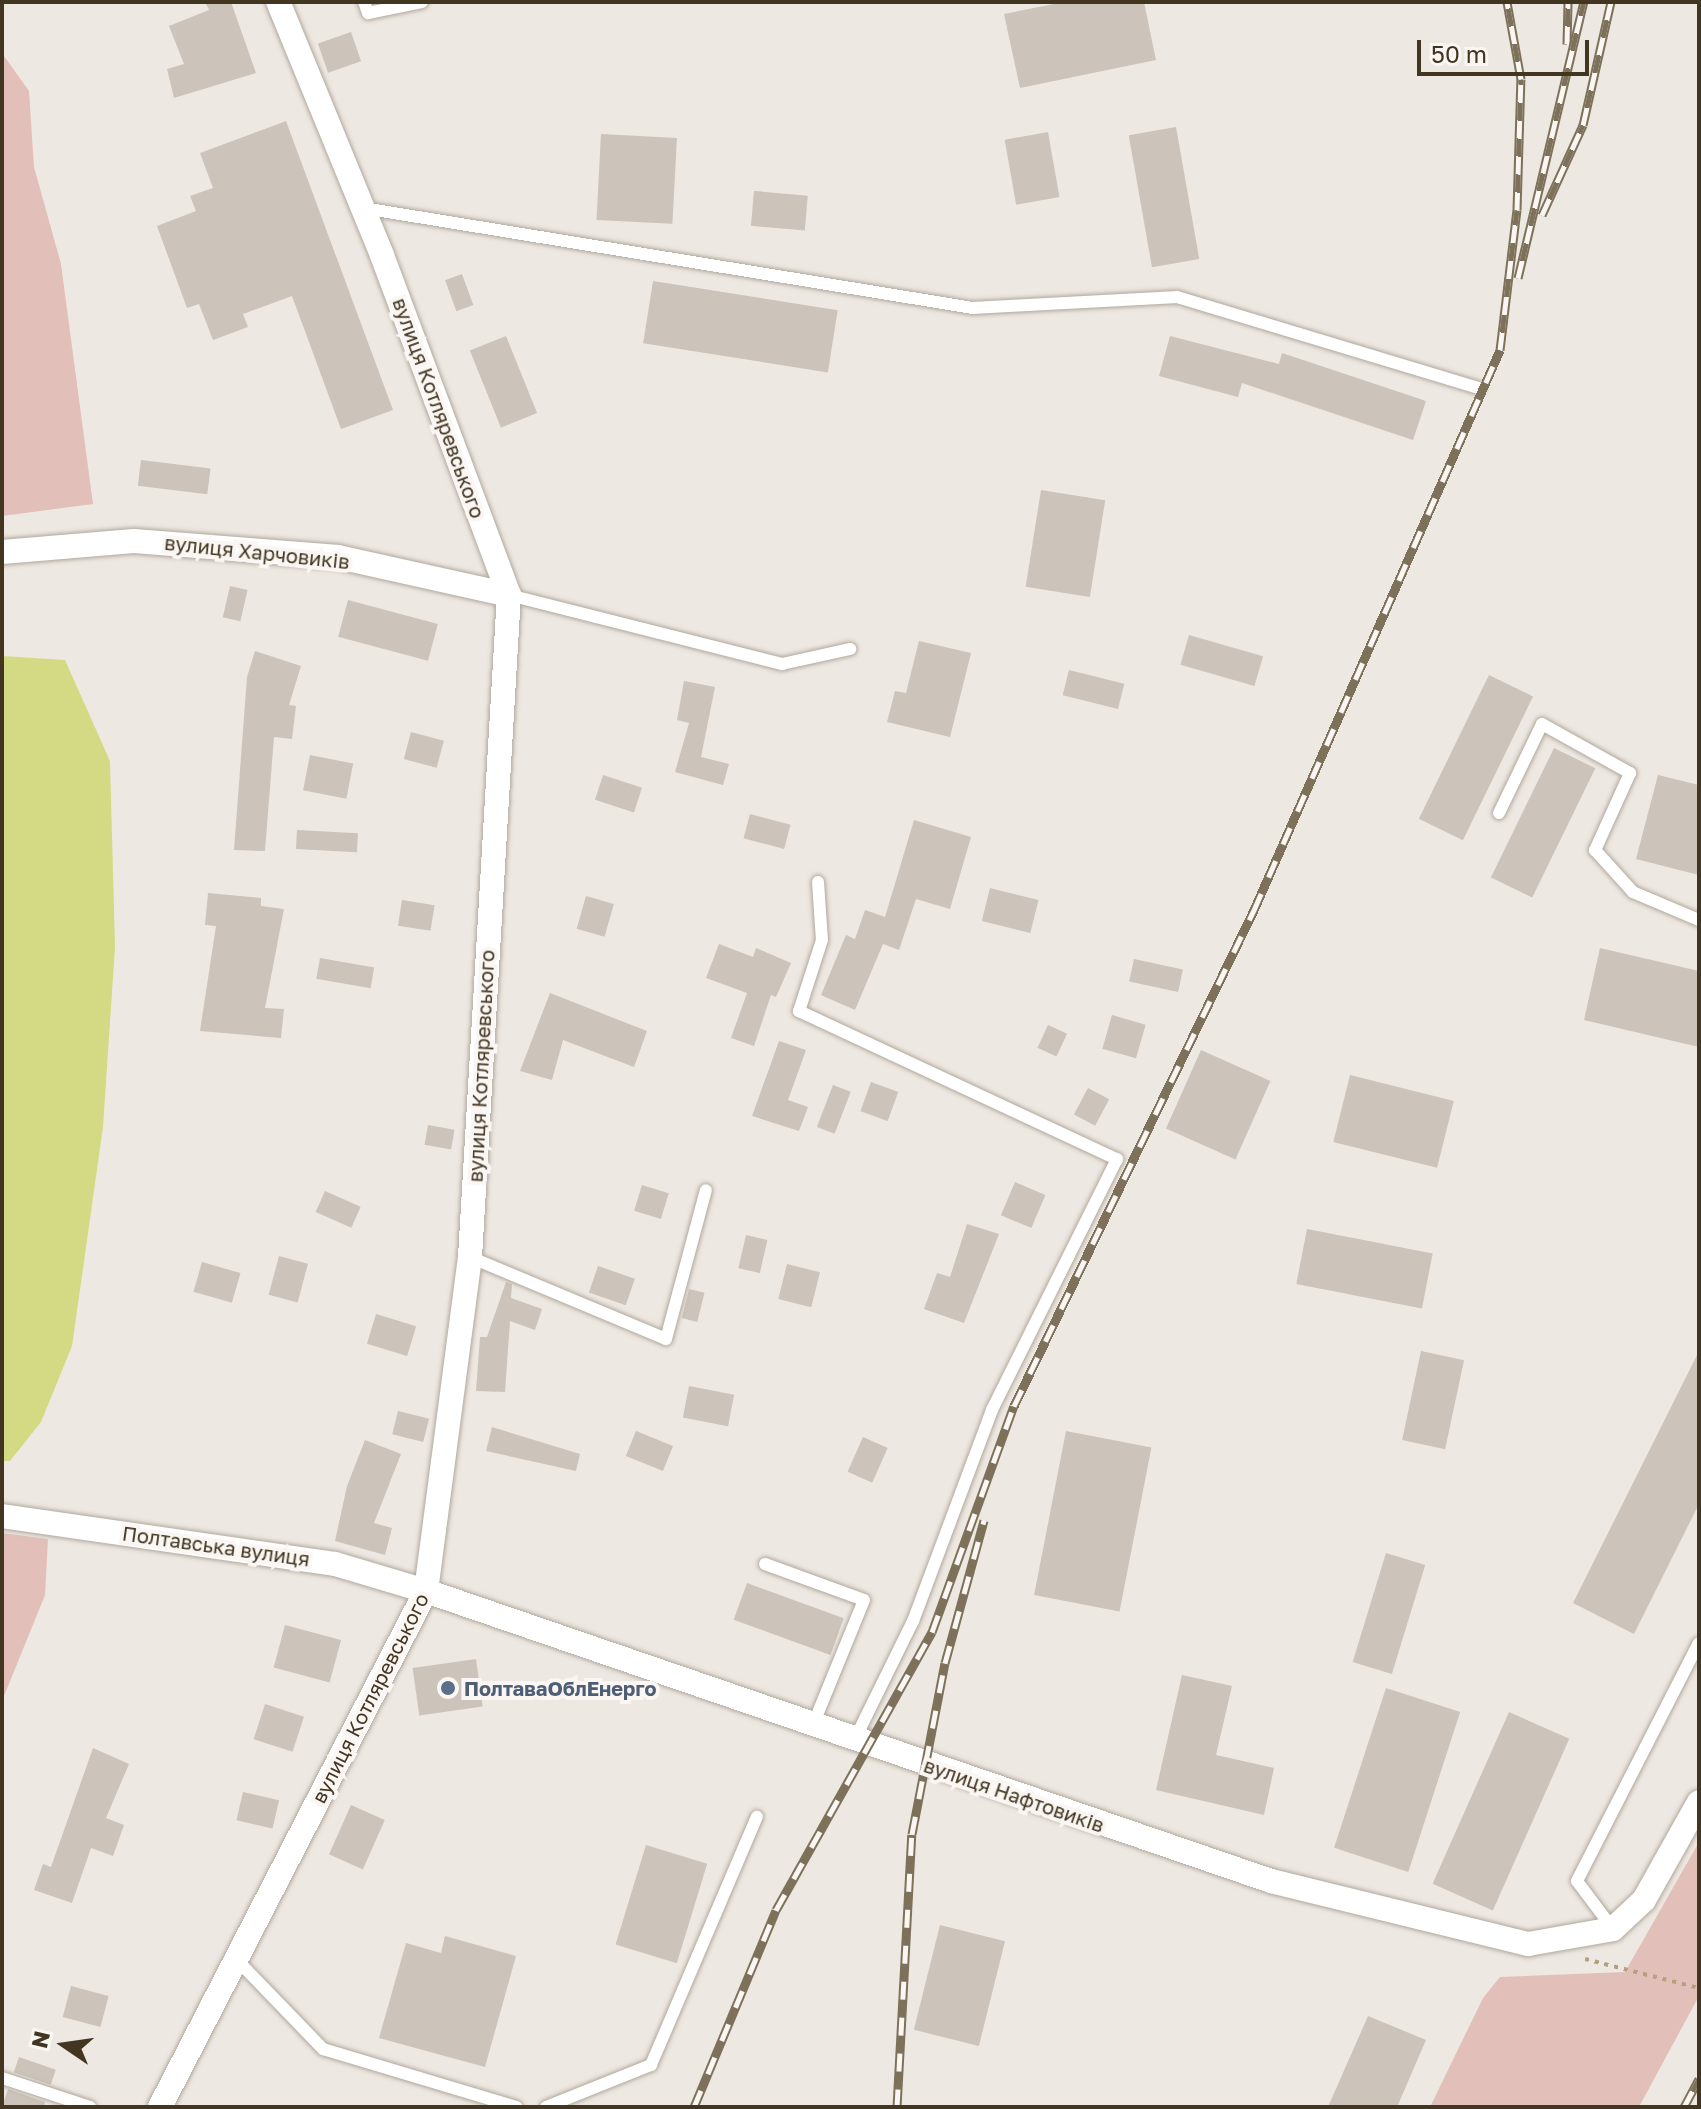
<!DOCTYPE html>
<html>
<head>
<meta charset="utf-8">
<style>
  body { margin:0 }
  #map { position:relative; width:1701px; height:2109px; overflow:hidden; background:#eee8e2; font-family:"Golos Text",sans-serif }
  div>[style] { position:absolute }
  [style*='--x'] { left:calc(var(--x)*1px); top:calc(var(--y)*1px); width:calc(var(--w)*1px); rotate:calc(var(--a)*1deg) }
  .green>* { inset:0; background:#e2c0b9 }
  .water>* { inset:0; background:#d4da84 }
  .building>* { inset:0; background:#ccc3ba; transform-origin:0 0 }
  .path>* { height:4px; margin-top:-2px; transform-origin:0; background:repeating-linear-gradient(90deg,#b69f7f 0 4px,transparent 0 10px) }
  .roads { filter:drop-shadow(0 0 2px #b0a89c) drop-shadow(0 0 2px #b0a89c) }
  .service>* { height:12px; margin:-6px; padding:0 6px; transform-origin:6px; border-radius:6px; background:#fff }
  .minor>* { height:24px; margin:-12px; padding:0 12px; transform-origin:12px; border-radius:12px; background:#fff }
  .tertiary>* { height:24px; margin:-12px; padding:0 12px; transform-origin:12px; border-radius:12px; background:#fff }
  .rail>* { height:9px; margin-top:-4.5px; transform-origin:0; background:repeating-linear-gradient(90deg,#faf6f4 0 18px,#7d715a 0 36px); box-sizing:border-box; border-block:2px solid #7d715a }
  .dots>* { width:22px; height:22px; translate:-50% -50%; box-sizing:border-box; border:4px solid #faf6f4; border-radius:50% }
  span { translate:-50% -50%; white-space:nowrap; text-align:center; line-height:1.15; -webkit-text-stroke:8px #faf6f4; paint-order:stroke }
  .street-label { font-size:20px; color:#423620 }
  .service-label { font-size:20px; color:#4e5e75; font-weight:700 }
  .left { translate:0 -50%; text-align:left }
  .frame { position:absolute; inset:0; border:4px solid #423620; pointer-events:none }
  .north { position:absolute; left:24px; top:2005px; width:80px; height:80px; -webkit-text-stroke:6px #faf6f4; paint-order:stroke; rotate:283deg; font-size:22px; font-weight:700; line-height:32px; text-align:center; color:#423620 }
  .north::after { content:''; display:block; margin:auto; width:28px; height:36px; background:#423620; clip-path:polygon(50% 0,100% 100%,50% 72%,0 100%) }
  .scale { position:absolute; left:1417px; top:40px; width:172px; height:36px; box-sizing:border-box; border:4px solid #423620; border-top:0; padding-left:10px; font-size:24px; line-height:28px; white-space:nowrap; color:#423620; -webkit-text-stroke:6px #faf6f4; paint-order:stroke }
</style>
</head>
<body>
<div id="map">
  <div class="green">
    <i style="clip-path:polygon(2px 53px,29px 91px,34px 167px,61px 264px,93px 504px,2px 516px)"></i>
    <i style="clip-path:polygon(2px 1533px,48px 1539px,45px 1595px,2px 1701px)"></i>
    <i style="clip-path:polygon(1699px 1842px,1699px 1996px,1639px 2107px,1430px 2107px,1483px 1998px,1500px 1977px,1625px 1972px)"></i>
  </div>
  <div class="water">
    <i style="clip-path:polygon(2px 656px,65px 660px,110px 761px,115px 947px,103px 1127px,72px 1346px,41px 1422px,10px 1461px,2px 1461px)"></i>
  </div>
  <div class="building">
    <i style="clip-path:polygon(205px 2px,231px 2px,256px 73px,174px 98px,167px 69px,184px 64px,169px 26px,209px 10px)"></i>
    <i style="clip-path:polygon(1064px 2px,1144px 2px,1156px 60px,1020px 88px,1004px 14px)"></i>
    <i style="left:351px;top:32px;width:31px;height:35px;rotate:71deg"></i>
    <i style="clip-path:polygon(286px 121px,393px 410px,341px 429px,292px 296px,243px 314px,248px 327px,213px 340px,199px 304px,187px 308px,157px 226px,196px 211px,190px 196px,213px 188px,200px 153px)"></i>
    <i style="left:1176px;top:127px;width:134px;height:48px;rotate:80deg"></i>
    <i style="left:1048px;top:132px;width:66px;height:44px;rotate:80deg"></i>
    <i style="left:601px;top:134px;width:76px;height:86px;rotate:3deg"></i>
    <i style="left:754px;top:191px;width:54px;height:35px;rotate:5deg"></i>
    <i style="left:462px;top:274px;width:33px;height:18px;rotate:70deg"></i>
    <i style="left:653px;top:281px;width:187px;height:63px;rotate:9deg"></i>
    <i style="left:506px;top:336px;width:83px;height:39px;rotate:68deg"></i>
    <i style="clip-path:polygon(1170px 336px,1279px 364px,1282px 353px,1426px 401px,1413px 440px,1242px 383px,1238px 397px,1159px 376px)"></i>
    <i style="left:141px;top:460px;width:70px;height:26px;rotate:7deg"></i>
    <i style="left:1041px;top:490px;width:65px;height:98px;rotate:9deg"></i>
    <i style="left:230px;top:586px;width:18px;height:32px;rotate:13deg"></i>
    <i style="left:348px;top:600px;width:93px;height:38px;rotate:15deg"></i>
    <i style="left:1189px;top:635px;width:77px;height:31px;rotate:16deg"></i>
    <i style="clip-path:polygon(919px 641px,971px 653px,950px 737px,887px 722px,895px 691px,906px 693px)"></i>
    <i style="clip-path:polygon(255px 651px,301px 666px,289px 705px,296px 706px,292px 739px,274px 737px,265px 851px,234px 850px,247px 677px)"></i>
    <i style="left:1069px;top:670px;width:57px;height:26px;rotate:14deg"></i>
    <i style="left:1489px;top:675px;width:49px;height:160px;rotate:26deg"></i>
    <i style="clip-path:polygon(684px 681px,715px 687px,701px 757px,729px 764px,723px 785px,675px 772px,689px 723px,677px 720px)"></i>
    <i style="left:411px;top:732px;width:34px;height:28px;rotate:15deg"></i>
    <i style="left:1554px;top:748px;width:46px;height:144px;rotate:26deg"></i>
    <i style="left:310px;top:755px;width:44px;height:36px;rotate:11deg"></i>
    <i style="left:603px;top:775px;width:41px;height:26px;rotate:18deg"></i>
    <i style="clip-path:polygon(1658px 775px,1699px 785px,1699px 875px,1636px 859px)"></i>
    <i style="left:750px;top:814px;width:42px;height:25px;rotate:15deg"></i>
    <i style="clip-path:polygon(914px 820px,971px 837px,950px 909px,916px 899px,899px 950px,883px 944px,855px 1010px,821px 995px,846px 935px,855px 939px,865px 910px,885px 917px)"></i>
    <i style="left:297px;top:830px;width:61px;height:19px;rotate:3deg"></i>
    <i style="left:990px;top:888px;width:50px;height:34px;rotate:14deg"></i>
    <i style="clip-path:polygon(208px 893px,261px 898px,261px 906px,284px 909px,265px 1008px,284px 1009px,281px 1038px,200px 1031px,216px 926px,205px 925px)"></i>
    <i style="left:586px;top:896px;width:29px;height:34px;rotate:16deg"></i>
    <i style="left:402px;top:900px;width:33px;height:26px;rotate:9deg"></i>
    <i style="clip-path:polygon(719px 944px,753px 957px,756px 948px,791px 963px,776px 997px,771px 995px,754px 1046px,731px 1038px,747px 993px,706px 978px)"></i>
    <i style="clip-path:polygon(1600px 948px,1699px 971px,1699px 1047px,1584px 1020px)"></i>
    <i style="left:320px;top:958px;width:55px;height:21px;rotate:10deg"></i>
    <i style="left:1134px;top:959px;width:50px;height:23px;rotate:12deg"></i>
    <i style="clip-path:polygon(550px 993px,647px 1031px,634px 1067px,563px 1040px,552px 1080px,520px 1071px)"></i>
    <i style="left:1112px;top:1015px;width:35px;height:35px;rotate:16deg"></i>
    <i style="left:1048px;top:1025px;width:21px;height:25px;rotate:25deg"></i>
    <i style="clip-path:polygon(779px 1041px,806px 1050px,788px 1100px,808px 1107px,799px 1131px,752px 1116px)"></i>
    <i style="left:1201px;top:1050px;width:76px;height:86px;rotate:24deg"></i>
    <i style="left:1350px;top:1075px;width:107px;height:69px;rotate:14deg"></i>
    <i style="left:871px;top:1082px;width:29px;height:31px;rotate:20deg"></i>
    <i style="left:833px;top:1085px;width:19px;height:45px;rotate:21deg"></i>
    <i style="left:1088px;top:1088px;width:24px;height:30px;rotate:28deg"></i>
    <i style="left:428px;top:1125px;width:27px;height:20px;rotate:10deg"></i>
    <i style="left:1015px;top:1182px;width:33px;height:36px;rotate:23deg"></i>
    <i style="left:642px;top:1185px;width:28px;height:27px;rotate:17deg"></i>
    <i style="left:325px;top:1191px;width:39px;height:23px;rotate:24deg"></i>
    <i style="clip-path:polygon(967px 1224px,999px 1234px,964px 1323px,924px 1309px,937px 1273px,950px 1277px)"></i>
    <i style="left:1307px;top:1229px;width:128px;height:56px;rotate:11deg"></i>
    <i style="left:746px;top:1235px;width:22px;height:34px;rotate:13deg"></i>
    <i style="left:279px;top:1256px;width:30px;height:40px;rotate:15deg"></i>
    <i style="left:202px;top:1262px;width:40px;height:31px;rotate:16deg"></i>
    <i style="left:787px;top:1264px;width:34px;height:36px;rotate:14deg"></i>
    <i style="left:598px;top:1266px;width:39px;height:28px;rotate:19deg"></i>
    <i style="clip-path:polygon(506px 1282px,512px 1284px,511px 1298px,542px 1309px,535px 1330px,510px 1321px,505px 1392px,476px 1391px,480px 1337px,487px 1337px)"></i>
    <i style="left:689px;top:1289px;width:16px;height:30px;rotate:14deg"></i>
    <i style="left:376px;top:1314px;width:42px;height:31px;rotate:17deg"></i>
    <i style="left:1421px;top:1351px;width:44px;height:91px;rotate:12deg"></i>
    <i style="clip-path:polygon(1699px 1351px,1699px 1504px,1634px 1634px,1573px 1603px)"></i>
    <i style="left:689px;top:1386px;width:46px;height:32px;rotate:11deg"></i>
    <i style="left:398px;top:1411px;width:32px;height:24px;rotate:14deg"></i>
    <i style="clip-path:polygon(492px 1427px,580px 1454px,576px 1471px,486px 1451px)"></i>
    <i style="left:636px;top:1431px;width:40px;height:27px;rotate:22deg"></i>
    <i style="left:1066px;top:1431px;width:87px;height:167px;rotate:11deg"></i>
    <i style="left:863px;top:1437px;width:27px;height:38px;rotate:24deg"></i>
    <i style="clip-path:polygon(365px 1440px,401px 1454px,374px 1523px,392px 1528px,385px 1555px,335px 1541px,347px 1486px)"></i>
    <i style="left:1386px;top:1553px;width:41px;height:114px;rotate:17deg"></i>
    <i style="left:747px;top:1583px;width:103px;height:39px;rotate:20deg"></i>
    <i style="left:285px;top:1625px;width:58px;height:44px;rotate:15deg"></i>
    <i style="left:476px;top:1659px;width:48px;height:64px;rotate:82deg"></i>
    <i style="clip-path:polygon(1182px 1675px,1232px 1686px,1216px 1755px,1274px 1768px,1264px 1815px,1156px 1790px)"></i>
    <i style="left:1386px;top:1688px;width:78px;height:168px;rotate:18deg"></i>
    <i style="left:265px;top:1704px;width:41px;height:37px;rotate:18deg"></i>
    <i style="left:1509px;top:1712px;width:66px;height:188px;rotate:24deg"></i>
    <i style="clip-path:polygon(93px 1748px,129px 1764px,106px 1818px,124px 1825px,113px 1856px,91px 1848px,72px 1903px,34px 1890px,43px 1864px,51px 1867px)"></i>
    <i style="left:243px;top:1792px;width:37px;height:29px;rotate:13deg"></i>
    <i style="left:351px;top:1805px;width:37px;height:54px;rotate:24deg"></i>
    <i style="left:646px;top:1845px;width:64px;height:104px;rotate:17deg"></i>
    <i style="left:940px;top:1925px;width:67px;height:108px;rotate:14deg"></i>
    <i style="clip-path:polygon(445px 1936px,516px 1956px,485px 2067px,379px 2038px,406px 1943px,441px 1953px)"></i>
    <i style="left:71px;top:1986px;width:39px;height:32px;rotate:15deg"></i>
    <i style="clip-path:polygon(1368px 2016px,1426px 2040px,1397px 2107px,1328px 2107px)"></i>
    <i style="left:19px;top:2057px;width:39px;height:16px;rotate:19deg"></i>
    <i style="clip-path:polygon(8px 2089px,45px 2102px,44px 2107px,2px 2107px)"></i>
  </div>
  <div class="path">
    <i style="--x:1585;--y:1959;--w:118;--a:14.3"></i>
  </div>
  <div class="roads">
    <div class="service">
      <i style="--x:364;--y:2;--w:12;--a:70"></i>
      <i style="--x:368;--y:13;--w:55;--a:-11.5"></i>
      <i style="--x:363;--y:208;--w:618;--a:9.31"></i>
      <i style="--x:973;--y:308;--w:204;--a:-3.1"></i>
      <i style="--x:1177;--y:297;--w:315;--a:16.8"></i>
      <i style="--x:509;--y:595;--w:282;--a:14.2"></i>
      <i style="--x:782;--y:664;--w:70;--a:-12.4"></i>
      <i style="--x:1499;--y:813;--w:99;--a:-64.2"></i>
      <i style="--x:1542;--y:724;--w:101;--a:29.1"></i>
      <i style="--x:1630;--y:773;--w:85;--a:114.4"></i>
      <i style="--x:1595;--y:850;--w:57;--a:47.9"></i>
      <i style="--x:1633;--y:892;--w:72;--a:23"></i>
      <i style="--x:818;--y:882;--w:58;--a:86.1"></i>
      <i style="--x:822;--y:940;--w:75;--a:107.9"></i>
      <i style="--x:799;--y:1011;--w:351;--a:25"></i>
      <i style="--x:1117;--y:1159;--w:280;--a:116.5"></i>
      <i style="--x:992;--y:1410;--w:225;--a:110.5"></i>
      <i style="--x:913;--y:1621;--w:134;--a:116.2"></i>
      <i style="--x:470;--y:1257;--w:212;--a:22.7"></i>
      <i style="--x:666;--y:1339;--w:154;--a:-75"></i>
      <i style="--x:765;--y:1564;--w:105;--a:20"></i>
      <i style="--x:864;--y:1600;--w:135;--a:112.2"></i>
      <i style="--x:1613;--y:1929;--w:60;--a:-126.9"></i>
      <i style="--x:1577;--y:1881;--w:267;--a:-62.9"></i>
      <i style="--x:237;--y:1960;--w:124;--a:46"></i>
      <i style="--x:323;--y:2049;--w:202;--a:16.7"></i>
      <i style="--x:2;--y:2078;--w:93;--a:18.2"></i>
      <i style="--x:546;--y:2107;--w:113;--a:-21.8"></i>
      <i style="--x:651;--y:2065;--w:270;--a:-66.9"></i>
    </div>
    <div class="minor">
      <i style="--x:2;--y:552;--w:132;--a:-4.8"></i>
      <i style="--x:134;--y:541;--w:205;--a:4.5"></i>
      <i style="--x:338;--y:557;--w:175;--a:12.5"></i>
      <i style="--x:160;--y:2107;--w:581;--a:-62.73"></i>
      <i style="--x:426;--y:1591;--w:893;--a:18.94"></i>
      <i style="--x:1271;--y:1881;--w:265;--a:13.8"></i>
      <i style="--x:1528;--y:1944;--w:86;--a:-10"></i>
      <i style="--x:1613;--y:1929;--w:42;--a:-43.1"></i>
      <i style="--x:1644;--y:1900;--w:112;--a:-60.7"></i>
    </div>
    <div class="tertiary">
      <i style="--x:2;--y:1516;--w:336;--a:8.2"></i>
      <i style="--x:335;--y:1564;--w:95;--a:16.5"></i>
      <i style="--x:426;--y:1591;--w:337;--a:-82.5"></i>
      <i style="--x:470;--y:1257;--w:663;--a:-86.63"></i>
      <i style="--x:509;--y:595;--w:363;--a:-110.5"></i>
      <i style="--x:382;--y:255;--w:274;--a:-112.3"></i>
    </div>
  </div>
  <div class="rail">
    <i style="--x:1567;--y:44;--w:42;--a:-88.6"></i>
    <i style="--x:1542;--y:215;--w:99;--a:-65.5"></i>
    <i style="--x:1583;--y:125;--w:126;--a:-77.2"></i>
    <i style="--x:1518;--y:278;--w:284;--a:-76.6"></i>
    <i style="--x:694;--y:2107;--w:213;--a:-67.4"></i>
    <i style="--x:776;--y:1910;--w:319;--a:-60.7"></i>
    <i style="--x:932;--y:1632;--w:240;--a:-70.1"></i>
    <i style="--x:1014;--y:1406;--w:551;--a:-64.18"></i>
    <i style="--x:1254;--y:910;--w:612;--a:-66.28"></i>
    <i style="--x:1500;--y:350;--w:141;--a:-83.1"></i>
    <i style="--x:1517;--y:210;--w:131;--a:-88.3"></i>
    <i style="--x:1521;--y:79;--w:78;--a:-100.3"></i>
    <i style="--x:897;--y:2107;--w:273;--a:-86.9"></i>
    <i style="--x:912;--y:1834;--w:174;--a:-79.1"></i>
    <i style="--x:945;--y:1663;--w:148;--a:-74.7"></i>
    <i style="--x:1684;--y:2107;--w:32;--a:-62"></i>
  </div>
  <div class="dots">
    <i style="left:448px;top:1688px;background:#5c6f8a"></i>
  </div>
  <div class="street-label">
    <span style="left:439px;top:408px;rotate:70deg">вулиця Котляревського</span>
    <span style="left:257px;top:552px;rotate:6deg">вулиця Харчовиків</span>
    <span style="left:481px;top:1066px;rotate:-87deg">вулиця Котляревського</span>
    <span style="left:216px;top:1546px;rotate:8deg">Полтавська вулиця</span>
    <span style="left:370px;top:1698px;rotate:-63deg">вулиця Котляревського</span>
    <span style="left:1014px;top:1795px;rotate:19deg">вулиця Нафтовиків</span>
  </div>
  <div class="service-label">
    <span class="left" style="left:464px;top:1688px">ПолтаваОблЕнерго</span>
  </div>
  <div class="frame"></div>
  <div class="north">N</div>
  <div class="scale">50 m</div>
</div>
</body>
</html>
